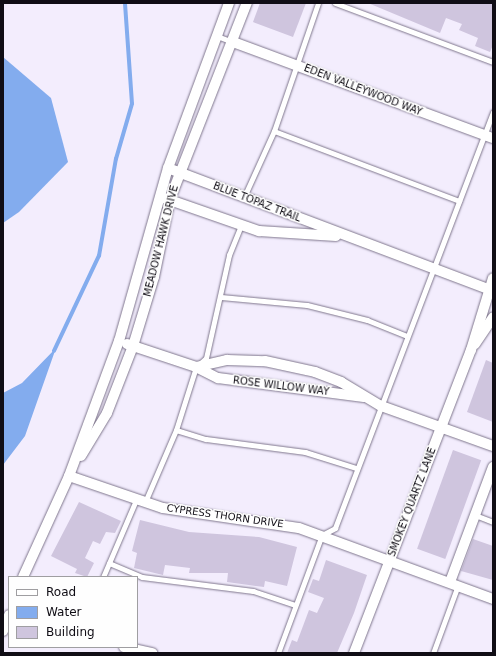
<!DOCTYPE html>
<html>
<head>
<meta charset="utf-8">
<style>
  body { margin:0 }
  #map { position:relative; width:496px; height:656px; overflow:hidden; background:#f3edfd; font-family:"DejaVu Sans",sans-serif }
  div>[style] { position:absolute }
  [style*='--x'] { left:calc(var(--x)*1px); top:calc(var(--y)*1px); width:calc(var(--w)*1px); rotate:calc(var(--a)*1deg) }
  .water>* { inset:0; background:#83acee }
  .stream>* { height:3.5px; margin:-1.75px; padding:0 1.75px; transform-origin:1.75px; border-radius:1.75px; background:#83acee }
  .building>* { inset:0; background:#cfc5de; transform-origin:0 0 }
  .roads { filter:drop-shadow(0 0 1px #7f768d) drop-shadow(0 0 1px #7f768d) }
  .service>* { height:5px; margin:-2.5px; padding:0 2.5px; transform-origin:2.5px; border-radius:2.5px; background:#fff }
  .minor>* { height:10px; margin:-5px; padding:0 5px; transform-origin:5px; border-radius:5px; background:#fff }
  span { translate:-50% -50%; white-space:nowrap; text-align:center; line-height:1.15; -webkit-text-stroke:3px #fefefe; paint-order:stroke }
  .street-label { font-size:10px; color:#100d15 }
  .frame { position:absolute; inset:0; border:4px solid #100d15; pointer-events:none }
  .legend { position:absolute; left:8px; top:576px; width:130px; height:72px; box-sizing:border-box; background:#fefefe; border:1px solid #9f9ea1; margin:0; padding:5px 7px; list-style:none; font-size:12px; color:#100d15 }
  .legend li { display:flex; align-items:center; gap:8px; height:20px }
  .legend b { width:20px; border:1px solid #9f9ea1 }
</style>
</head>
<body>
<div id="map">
  <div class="water">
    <i style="clip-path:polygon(3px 57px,51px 98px,68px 162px,19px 212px,3px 223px)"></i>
    <i style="clip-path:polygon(56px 348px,25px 436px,3px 465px,3px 393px,22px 383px)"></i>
  </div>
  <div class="stream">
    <i style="--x:54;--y:351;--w:105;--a:-64.7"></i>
    <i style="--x:99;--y:256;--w:98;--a:-80.1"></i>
    <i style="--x:116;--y:159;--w:57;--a:-73.8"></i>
    <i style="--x:132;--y:104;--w:101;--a:-94"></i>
  </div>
  <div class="building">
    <i style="clip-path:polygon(260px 3px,306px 3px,293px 37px,253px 22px)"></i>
    <i style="clip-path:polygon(368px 3px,493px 3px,493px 45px,490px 52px,475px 46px,478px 38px,459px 30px,462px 24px,446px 18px,440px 33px)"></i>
    <i style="clip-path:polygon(486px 360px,493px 363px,493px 422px,467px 412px)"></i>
    <i style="left:453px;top:450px;width:30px;height:105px;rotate:20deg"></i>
    <i style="clip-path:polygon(79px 502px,121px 521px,115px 533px,106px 532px,100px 544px,93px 541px,85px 558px,94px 563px,87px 577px,75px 573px,77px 569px,51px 556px)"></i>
    <i style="clip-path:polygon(140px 520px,189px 532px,259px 537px,297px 547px,287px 586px,265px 581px,264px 587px,227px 582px,228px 573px,189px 573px,190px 568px,165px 565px,163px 575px,134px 568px,137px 553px,132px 551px)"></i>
    <i style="clip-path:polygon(473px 539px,493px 546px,493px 580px,461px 571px)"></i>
    <i style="clip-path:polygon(326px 560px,367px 575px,354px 613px,337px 653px,287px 653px,292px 640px,297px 642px,309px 610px,317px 613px,324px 598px,308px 592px,313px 579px,319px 581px)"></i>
  </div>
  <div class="roads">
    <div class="service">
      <i style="--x:335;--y:3;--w:169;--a:20.5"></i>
      <i style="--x:217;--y:36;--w:17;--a:21"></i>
      <i style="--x:274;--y:131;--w:198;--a:20.7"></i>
      <i style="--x:244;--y:197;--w:72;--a:-65.6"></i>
      <i style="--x:274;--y:131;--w:135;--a:-71"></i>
      <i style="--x:221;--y:297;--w:86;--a:5.3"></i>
      <i style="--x:307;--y:305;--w:62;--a:14"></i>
      <i style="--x:367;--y:320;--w:43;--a:21.8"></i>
      <i style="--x:176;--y:430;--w:31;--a:17"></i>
      <i style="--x:206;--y:439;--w:100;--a:7.5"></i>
      <i style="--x:305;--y:452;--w:53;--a:17.4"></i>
      <i style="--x:145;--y:502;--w:78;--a:-66.7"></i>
      <i style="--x:176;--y:430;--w:66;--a:-72.4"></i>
      <i style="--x:196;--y:367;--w:13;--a:-42"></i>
      <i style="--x:206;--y:358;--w:106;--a:-77.4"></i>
      <i style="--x:229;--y:255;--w:32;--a:-68"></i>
      <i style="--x:475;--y:515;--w:19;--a:21"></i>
      <i style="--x:109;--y:563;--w:36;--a:23"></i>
      <i style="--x:142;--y:577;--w:112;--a:7.2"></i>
      <i style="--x:253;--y:591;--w:44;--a:18.4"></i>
      <i style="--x:103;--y:577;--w:84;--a:-66.8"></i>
      <i style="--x:278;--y:653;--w:126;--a:-69.6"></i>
      <i style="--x:322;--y:535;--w:15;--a:-28"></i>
      <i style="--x:335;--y:528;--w:445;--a:-69.2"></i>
      <i style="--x:433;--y:653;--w:72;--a:-69.8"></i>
    </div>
    <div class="minor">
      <i style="--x:233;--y:42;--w:277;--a:20.3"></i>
      <i style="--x:173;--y:170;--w:342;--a:20.7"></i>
      <i style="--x:164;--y:198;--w:101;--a:19.2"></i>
      <i style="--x:259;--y:231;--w:77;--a:3.7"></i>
      <i style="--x:127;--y:344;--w:73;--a:18.4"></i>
      <i style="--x:196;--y:367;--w:25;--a:27"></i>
      <i style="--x:218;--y:378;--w:147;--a:7.4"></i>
      <i style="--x:475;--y:344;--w:32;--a:-56"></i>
      <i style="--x:196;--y:367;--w:32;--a:-13"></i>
      <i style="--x:227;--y:360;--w:38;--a:2"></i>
      <i style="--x:265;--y:361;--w:51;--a:12.4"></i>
      <i style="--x:315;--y:372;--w:28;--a:21"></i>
      <i style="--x:341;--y:382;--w:47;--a:31"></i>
      <i style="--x:381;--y:406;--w:119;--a:19.7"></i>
      <i style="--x:81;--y:456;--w:50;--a:-58.8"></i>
      <i style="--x:107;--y:413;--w:72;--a:-68.8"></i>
      <i style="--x:133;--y:346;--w:72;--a:-73.1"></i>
      <i style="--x:154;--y:277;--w:80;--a:-78.4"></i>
      <i style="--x:170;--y:199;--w:211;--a:-68.6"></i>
      <i style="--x:69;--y:476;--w:99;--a:18.8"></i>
      <i style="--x:163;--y:508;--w:137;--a:8.4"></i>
      <i style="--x:299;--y:528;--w:207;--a:20.1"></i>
      <i style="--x:23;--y:577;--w:111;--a:-65.5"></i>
      <i style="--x:69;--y:476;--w:144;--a:-69.7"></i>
      <i style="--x:119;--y:341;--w:180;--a:-74.2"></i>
      <i style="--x:168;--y:168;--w:176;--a:-69.7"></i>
      <i style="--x:450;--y:582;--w:123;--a:-69.5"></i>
      <i style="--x:3;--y:631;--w:17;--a:-69"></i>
      <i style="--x:124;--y:647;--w:29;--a:12"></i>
      <i style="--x:354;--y:653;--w:325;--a:-68.9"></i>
      <i style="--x:471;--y:350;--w:75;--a:-73"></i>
    </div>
  </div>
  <div class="street-label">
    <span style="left:363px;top:90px;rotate:21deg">EDEN VALLEYWOOD WAY</span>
    <span style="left:257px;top:202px;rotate:21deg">BLUE TOPAZ TRAIL</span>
    <span style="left:161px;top:241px;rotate:-76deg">MEADOW HAWK DRIVE</span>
    <span style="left:281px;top:386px;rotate:7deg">ROSE WILLOW WAY</span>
    <span style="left:412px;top:502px;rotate:-69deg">SMOKEY QUARTZ LANE</span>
    <span style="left:225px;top:516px;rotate:8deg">CYPRESS THORN DRIVE</span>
  </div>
  <div class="frame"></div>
  <ul class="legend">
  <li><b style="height:5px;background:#fff"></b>Road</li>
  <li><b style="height:11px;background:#83acee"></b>Water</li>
  <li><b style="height:11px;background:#cfc5de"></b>Building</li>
  </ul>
</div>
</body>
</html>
